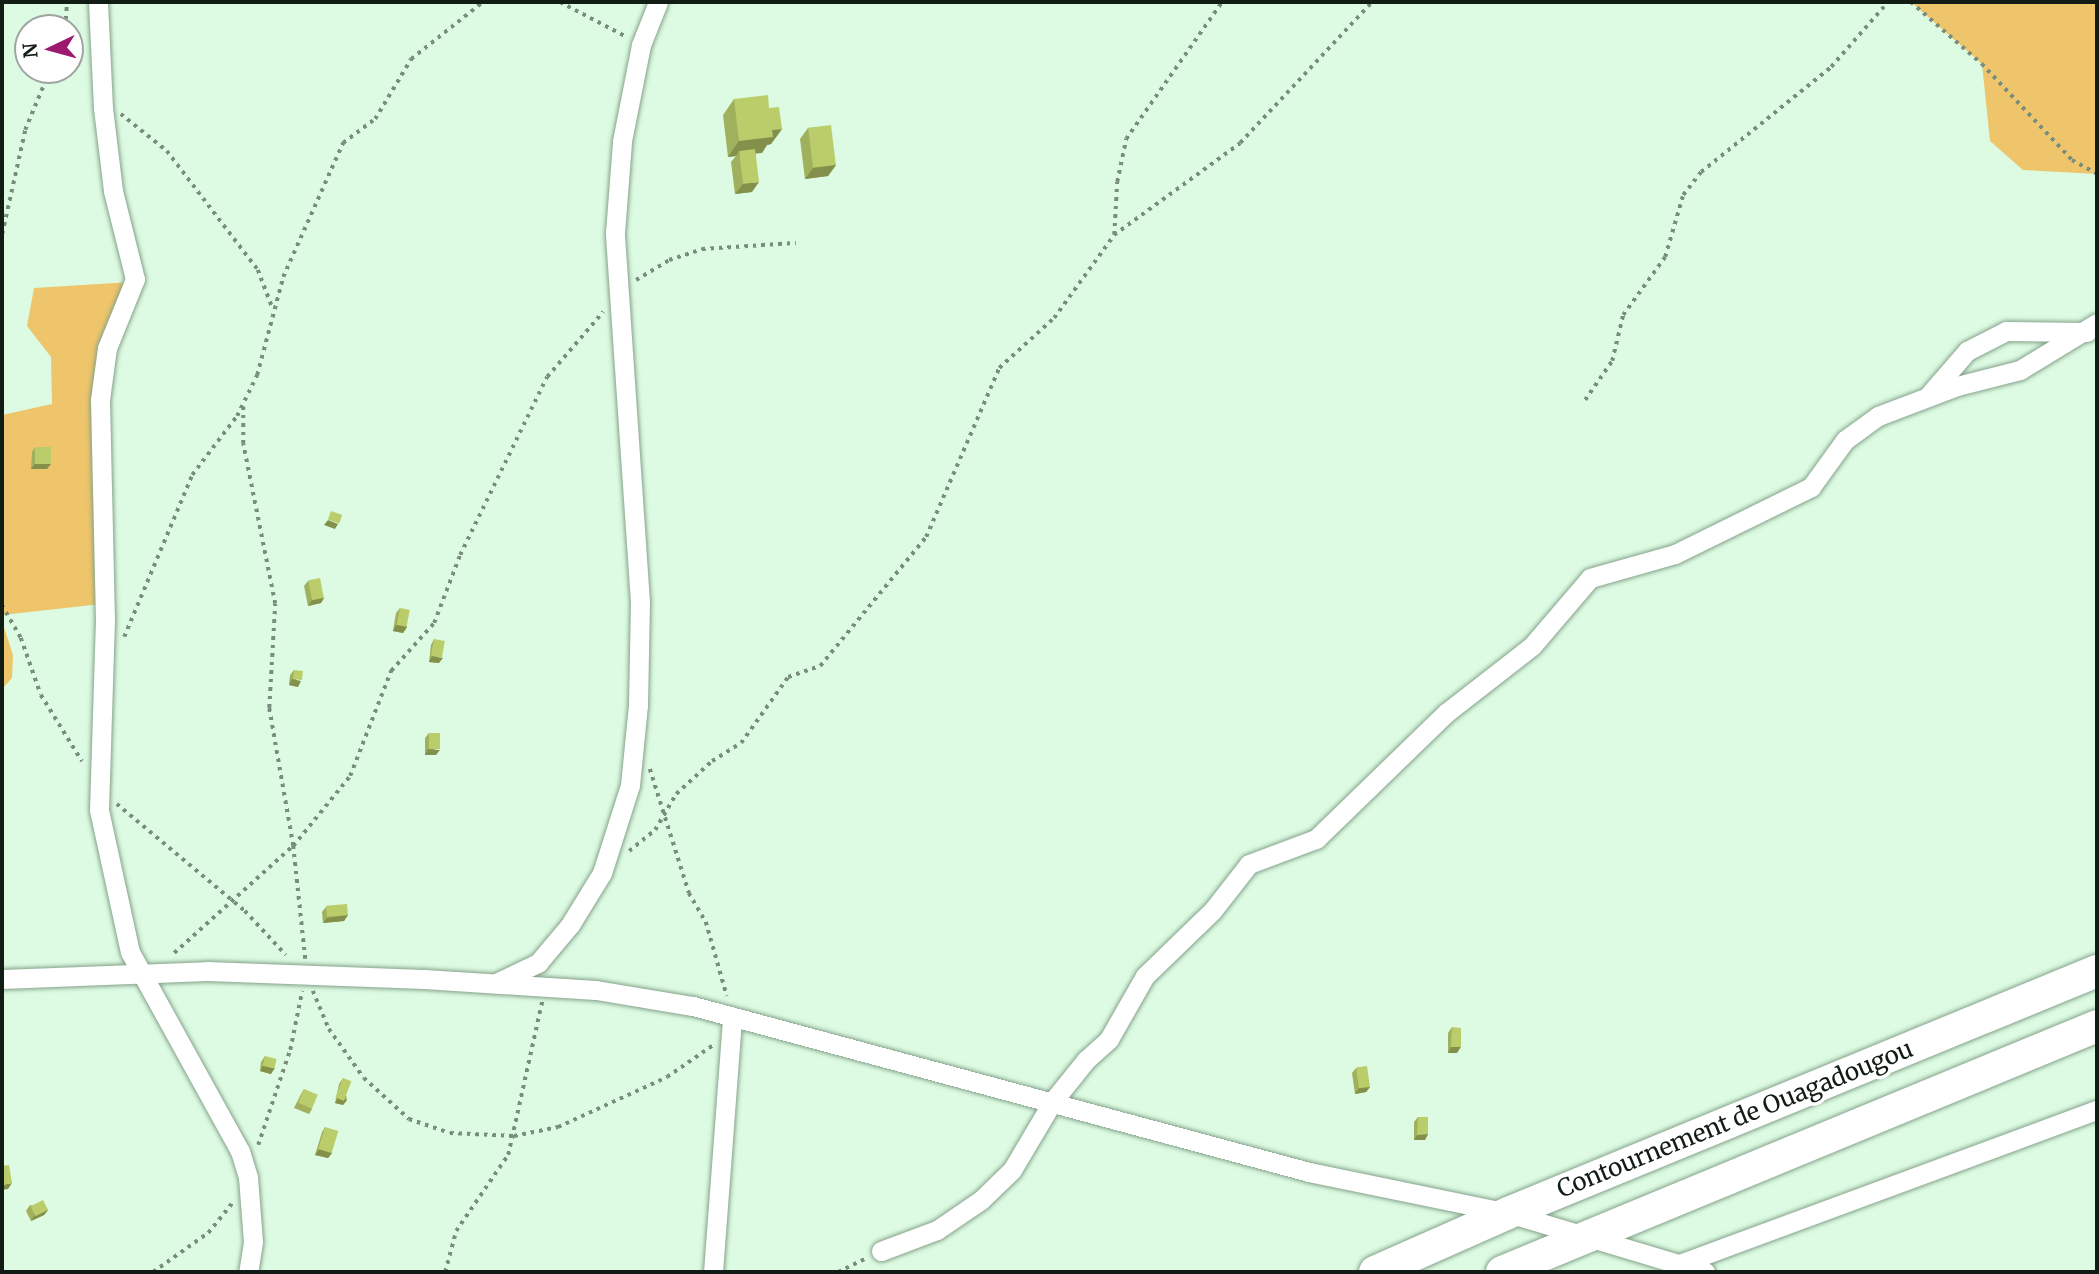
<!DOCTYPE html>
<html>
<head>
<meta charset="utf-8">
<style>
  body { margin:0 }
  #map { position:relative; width:2099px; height:1274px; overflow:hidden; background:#dcfbe2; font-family:Merriweather,serif }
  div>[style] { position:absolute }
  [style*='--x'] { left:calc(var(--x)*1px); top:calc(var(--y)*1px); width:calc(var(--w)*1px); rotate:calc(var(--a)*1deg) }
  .green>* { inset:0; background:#eec56a }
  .path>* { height:3.5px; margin-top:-1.75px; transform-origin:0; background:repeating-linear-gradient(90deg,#788d7d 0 3.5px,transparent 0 8.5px) }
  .roads { filter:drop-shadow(0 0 2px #85a28b) drop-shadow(0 0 2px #85a28b) }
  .minor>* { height:19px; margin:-9.5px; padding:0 9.5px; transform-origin:9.5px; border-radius:9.5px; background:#fff }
  .trunk>* { height:32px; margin:-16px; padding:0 16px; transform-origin:16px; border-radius:16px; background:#fff }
  .wall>* { inset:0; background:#a1b05c }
  .shaded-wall>* { inset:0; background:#83904b }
  .building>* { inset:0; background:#bbcd6b; transform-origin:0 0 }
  span { translate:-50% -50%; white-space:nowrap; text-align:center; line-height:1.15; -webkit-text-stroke:7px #fff; paint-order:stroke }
  .street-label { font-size:24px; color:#111c14 }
  .frame { position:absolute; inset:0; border:4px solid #111c14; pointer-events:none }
  .north { position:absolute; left:14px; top:14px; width:70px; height:70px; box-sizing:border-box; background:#fff; border:2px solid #a0a4a1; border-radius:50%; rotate:265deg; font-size:19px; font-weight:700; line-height:28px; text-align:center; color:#111c14 }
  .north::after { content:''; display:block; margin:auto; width:24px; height:32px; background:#9c1b6e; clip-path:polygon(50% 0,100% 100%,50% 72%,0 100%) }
</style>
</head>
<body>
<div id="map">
  <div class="green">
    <i style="clip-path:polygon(1911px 2px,2097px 2px,2097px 174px,2023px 170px,1990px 141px,1982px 64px)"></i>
    <i style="clip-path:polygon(132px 282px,111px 339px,105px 401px,110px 603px,2px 615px,2px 415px,52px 404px,51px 357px,27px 326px,34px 288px)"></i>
    <i style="clip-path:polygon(2px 621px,13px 655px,12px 678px,2px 689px)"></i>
  </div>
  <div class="path">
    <i style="--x:560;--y:2;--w:76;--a:27.6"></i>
    <i style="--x:1911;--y:2;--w:94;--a:41.1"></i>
    <i style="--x:1982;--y:64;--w:132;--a:46.8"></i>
    <i style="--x:2072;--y:160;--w:29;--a:29"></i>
    <i style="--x:65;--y:28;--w:26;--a:-86"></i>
    <i style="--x:121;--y:114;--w:59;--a:38.8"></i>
    <i style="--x:167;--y:151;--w:150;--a:52.6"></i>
    <i style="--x:258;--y:270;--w:40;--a:69"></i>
    <i style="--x:2;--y:234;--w:107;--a:-77.5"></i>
    <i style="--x:25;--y:130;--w:65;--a:-67.4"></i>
    <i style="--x:1114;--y:235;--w:53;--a:-86.8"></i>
    <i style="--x:1117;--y:182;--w:44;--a:-78.2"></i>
    <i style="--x:1126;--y:139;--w:167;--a:-55"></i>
    <i style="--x:636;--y:280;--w:39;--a:-31"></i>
    <i style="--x:669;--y:260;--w:35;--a:-18"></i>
    <i style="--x:702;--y:249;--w:94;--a:-3.7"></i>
    <i style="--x:1585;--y:400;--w:47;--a:-55.3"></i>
    <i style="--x:1612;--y:361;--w:47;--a:-76.6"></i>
    <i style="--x:1623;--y:315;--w:72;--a:-54.1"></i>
    <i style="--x:1665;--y:257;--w:65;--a:-73.8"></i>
    <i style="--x:1683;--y:195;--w:29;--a:-52"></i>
    <i style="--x:1701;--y:172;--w:167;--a:-38.9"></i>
    <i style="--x:1831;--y:67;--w:86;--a:-48.8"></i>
    <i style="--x:2;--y:605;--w:38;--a:60"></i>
    <i style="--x:21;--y:638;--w:60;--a:70.7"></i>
    <i style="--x:41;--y:695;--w:78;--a:58.2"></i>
    <i style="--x:124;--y:637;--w:176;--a:-67.2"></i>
    <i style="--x:192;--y:475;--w:74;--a:-52.7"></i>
    <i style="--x:237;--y:416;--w:46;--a:-64"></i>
    <i style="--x:257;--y:375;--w:101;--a:-75.1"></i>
    <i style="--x:283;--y:277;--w:147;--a:-65.9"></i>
    <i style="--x:343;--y:143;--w:40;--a:-37"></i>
    <i style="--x:375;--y:119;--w:70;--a:-59"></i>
    <i style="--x:411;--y:59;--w:92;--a:-38.4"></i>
    <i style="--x:650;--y:769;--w:130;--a:72.5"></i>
    <i style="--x:689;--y:893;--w:34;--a:60"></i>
    <i style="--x:706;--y:922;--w:77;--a:74.2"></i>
    <i style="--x:117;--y:804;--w:167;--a:39.9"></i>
    <i style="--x:245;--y:911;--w:60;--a:47"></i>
    <i style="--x:629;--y:851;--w:33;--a:-39"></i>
    <i style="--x:655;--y:830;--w:42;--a:-59.7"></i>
    <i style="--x:676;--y:794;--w:49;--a:-42.5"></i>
    <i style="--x:712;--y:761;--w:34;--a:-32"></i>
    <i style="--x:741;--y:743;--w:81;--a:-54.5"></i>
    <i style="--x:788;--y:677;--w:34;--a:-19"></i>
    <i style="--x:820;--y:666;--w:167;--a:-50.6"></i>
    <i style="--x:926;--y:537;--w:184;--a:-66.6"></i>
    <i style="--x:999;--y:368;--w:74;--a:-42.3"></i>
    <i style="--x:1054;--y:318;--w:102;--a:-54.1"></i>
    <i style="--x:1114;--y:235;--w:156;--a:-36.1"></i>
    <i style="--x:1240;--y:143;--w:193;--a:-46.9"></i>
    <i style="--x:174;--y:953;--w:160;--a:-42"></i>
    <i style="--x:293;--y:846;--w:140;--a:-99.9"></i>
    <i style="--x:269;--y:708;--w:104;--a:-86.7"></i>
    <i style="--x:275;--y:604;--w:163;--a:-101.3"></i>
    <i style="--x:243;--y:444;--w:37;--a:-90"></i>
    <i style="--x:305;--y:959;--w:114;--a:-96.1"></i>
    <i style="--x:293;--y:846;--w:90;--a:-50.8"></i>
    <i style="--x:350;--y:776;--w:113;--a:-68.7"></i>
    <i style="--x:391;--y:671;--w:64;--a:-48.1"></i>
    <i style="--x:434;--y:623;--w:73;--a:-69.1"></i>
    <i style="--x:460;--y:555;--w:198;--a:-64"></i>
    <i style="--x:547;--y:377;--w:86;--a:-49.3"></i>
    <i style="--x:313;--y:991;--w:41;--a:67.2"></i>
    <i style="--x:329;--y:1029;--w:60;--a:54.5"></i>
    <i style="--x:364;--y:1078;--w:61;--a:42.3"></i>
    <i style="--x:409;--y:1119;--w:43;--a:18.9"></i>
    <i style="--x:450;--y:1133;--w:64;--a:2.7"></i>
    <i style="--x:514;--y:1136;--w:45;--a:-11.6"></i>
    <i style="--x:558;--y:1127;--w:120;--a:-24.6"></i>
    <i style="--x:667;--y:1077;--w:55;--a:-34.6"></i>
    <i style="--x:258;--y:1145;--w:100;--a:-71.4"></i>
    <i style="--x:290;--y:1050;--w:60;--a:-78.5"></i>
    <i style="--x:153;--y:1272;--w:67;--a:-35.3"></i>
    <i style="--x:208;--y:1233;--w:38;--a:-51"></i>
    <i style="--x:445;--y:1272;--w:42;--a:-75"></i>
    <i style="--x:456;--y:1231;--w:92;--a:-55.6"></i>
    <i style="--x:508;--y:1155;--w:157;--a:-77.5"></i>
    <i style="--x:838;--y:1272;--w:32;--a:-26"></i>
  </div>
  <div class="roads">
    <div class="minor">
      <i style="--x:98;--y:2;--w:106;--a:87.3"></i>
      <i style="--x:103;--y:108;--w:84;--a:83.1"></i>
      <i style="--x:113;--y:191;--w:91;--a:76"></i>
      <i style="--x:135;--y:279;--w:74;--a:112.1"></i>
      <i style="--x:107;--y:348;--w:52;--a:97.7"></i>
      <i style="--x:100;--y:400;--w:219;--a:88.7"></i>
      <i style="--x:105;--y:619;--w:191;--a:91.8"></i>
      <i style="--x:99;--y:810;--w:145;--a:77.7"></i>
      <i style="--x:130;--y:952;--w:227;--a:61.1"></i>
      <i style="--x:240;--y:1151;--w:27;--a:73"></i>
      <i style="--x:248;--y:1177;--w:65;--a:85.6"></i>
      <i style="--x:253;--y:1242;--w:30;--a:99"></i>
      <i style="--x:1929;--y:395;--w:58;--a:-49.2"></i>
      <i style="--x:1967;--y:351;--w:44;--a:-27.1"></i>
      <i style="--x:2006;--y:331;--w:81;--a:0.7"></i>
      <i style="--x:2;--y:979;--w:205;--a:-2.2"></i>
      <i style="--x:207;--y:971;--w:217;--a:2.1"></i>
      <i style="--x:424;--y:979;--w:172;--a:3.7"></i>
      <i style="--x:596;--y:990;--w:98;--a:9.4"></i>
      <i style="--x:693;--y:1006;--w:638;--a:15.08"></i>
      <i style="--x:1309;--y:1172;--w:203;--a:11.6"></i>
      <i style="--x:1508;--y:1213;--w:206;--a:16.7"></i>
      <i style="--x:496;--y:983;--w:47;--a:-25.5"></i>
      <i style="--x:538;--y:963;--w:50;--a:-49.9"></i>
      <i style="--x:570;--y:925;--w:61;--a:-58.4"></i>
      <i style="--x:602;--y:873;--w:92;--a:-72.3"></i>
      <i style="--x:630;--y:785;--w:80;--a:-84.3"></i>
      <i style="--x:638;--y:705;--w:103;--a:-88.9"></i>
      <i style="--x:640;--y:602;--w:370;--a:-93.9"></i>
      <i style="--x:615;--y:233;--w:92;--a:-85.6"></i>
      <i style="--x:622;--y:141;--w:98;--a:-78.8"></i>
      <i style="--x:641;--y:45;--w:46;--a:-68.4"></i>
      <i style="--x:881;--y:1251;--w:60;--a:-20.6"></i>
      <i style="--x:937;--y:1230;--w:53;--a:-34.3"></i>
      <i style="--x:981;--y:1200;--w:43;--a:-44.1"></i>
      <i style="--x:1012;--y:1170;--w:80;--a:-59.3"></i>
      <i style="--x:1053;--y:1101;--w:53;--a:-51.2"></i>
      <i style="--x:1086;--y:1060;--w:31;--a:-42"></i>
      <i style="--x:1109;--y:1039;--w:73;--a:-60.3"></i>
      <i style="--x:1145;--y:976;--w:95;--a:-44.1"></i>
      <i style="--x:1213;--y:910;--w:58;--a:-52"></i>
      <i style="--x:1249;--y:864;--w:72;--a:-20.5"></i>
      <i style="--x:1316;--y:839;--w:181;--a:-44.1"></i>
      <i style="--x:1446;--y:713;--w:109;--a:-37.9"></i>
      <i style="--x:1532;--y:646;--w:89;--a:-49.5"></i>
      <i style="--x:1590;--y:578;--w:88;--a:-15.8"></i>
      <i style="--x:1675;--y:554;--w:152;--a:-26.2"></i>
      <i style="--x:1811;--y:487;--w:58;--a:-54.1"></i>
      <i style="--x:1845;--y:440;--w:41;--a:-36"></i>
      <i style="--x:1878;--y:416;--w:85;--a:-20.8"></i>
      <i style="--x:1957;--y:386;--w:65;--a:-14.3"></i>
      <i style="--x:2020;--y:370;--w:90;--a:-31.4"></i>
      <i style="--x:1677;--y:1265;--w:448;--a:-20.3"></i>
      <i style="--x:713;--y:1272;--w:256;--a:-85.7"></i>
    </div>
    <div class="trunk">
      <i style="--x:1375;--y:1272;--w:145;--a:-23.9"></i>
      <i style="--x:1508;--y:1213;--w:637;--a:-22.34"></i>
      <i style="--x:1502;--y:1272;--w:644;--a:-22.46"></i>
    </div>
  </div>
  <div class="wall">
    <i style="clip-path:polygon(734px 99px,769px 108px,782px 129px,771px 144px,767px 145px,762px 153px,756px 153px,752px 192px,735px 194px,731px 162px,736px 156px,728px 157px,723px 115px)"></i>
    <i style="clip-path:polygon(808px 128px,836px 165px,828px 176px,805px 179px,800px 139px)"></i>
    <i style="clip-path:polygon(35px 447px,47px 469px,31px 469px,32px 452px)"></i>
    <i style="clip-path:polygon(308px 581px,324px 598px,321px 603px,308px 606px,304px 586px)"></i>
    <i style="clip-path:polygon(400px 608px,407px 627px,403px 633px,393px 631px,396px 613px)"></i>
    <i style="clip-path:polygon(434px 639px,439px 663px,429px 662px,431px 645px)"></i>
    <i style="clip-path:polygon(294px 670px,298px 687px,289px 685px,290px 675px)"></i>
    <i style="clip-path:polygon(429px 733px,436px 755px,425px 755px,425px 738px)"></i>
    <i style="clip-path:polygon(326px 907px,348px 915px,344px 921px,323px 923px,322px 912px)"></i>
    <i style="clip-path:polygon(1452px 1027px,1457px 1053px,1448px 1053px,1448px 1033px)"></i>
    <i style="clip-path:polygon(265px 1056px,271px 1074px,260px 1071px,261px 1062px)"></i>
    <i style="clip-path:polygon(1356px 1068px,1370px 1087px,1366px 1092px,1355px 1094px,1352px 1073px)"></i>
    <i style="clip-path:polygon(343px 1078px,347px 1100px,343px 1105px,335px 1103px,339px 1084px)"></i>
    <i style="clip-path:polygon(304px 1089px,312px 1109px,309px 1114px,294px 1108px,301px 1094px)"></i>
    <i style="clip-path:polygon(1418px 1117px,1428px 1134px,1425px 1140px,1414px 1140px,1414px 1122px)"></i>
    <i style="clip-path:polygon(325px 1127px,332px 1153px,328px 1158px,315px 1155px,322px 1132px)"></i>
    <i style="clip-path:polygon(30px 1205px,48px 1210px,44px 1215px,31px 1221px,26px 1211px)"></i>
  </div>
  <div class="shaded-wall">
    <i style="clip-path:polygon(782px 129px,771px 144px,767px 145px,762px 153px,739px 155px,739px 151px,736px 156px,728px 157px,739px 141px,772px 130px)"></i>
    <i style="clip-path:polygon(836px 165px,828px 176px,805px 179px,813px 168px)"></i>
    <i style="clip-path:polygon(759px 182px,752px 192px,735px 194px,743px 184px)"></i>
    <i style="clip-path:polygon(35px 464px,51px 464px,47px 469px,31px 469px)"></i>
    <i style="clip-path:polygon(328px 520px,338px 524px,335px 529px,324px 525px)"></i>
    <i style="clip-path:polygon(324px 598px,321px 603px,308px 606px,312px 600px)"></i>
    <i style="clip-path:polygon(396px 625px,407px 627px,403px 633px,393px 631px)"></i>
    <i style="clip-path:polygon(432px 656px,443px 658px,439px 663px,429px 662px)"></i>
    <i style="clip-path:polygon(292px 679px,301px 681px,298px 687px,289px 685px)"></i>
    <i style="clip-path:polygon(428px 749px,440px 750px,436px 755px,425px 755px)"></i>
    <i style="clip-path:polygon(348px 915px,344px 921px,323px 923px,327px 918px)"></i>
    <i style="clip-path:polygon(1451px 1047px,1461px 1047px,1457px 1053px,1448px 1053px)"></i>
    <i style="clip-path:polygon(263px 1066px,275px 1068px,271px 1074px,260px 1071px)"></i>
    <i style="clip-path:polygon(1370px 1087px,1366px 1092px,1355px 1094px,1359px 1088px)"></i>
    <i style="clip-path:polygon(338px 1098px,347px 1100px,343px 1105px,335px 1103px)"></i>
    <i style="clip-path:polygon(1428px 1134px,1425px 1140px,1414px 1140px,1417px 1135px)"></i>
    <i style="clip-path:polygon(319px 1149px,332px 1153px,328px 1158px,315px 1155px)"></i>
    <i style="clip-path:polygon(12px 1183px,8px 1189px,2px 1190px,2px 1185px)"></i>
    <i style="clip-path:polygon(48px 1210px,44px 1215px,31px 1221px,34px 1216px)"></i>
  </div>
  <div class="building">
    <i style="clip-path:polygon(768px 95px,769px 108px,779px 107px,782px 129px,772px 130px,773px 137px,739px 141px,734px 99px)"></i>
    <i style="left:831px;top:125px;width:40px;height:23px;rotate:83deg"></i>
    <i style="left:755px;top:149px;width:33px;height:16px;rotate:83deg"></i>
    <i style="left:35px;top:447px;width:16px;height:17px"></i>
    <i style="left:331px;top:511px;width:12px;height:9px;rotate:20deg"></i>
    <i style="left:320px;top:578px;width:20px;height:12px;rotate:79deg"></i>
    <i style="left:400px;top:608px;width:10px;height:17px;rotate:11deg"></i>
    <i style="left:434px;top:639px;width:11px;height:17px;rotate:10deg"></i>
    <i style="left:294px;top:670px;width:9px;height:9px;rotate:6deg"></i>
    <i style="left:429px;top:733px;width:11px;height:16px"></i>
    <i style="left:347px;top:904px;width:11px;height:21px;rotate:85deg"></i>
    <i style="clip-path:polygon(1452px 1027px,1461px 1028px,1461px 1047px,1451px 1047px)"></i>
    <i style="left:265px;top:1056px;width:12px;height:10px;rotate:14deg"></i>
    <i style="left:1367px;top:1066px;width:21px;height:11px;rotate:82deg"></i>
    <i style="left:343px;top:1078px;width:9px;height:21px;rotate:21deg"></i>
    <i style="left:304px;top:1089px;width:15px;height:15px;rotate:23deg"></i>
    <i style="clip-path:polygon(1418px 1117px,1428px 1117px,1428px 1134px,1417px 1135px)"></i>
    <i style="left:325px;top:1127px;width:14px;height:23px;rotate:17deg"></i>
    <i style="clip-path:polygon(9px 1165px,12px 1183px,2px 1185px,2px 1166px)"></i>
    <i style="left:43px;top:1200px;width:11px;height:14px;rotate:63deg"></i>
  </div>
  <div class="street-label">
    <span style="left:1735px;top:1119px;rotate:-22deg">Contournement de Ouagadougou</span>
  </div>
  <div class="frame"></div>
  <div class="north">N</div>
</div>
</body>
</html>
